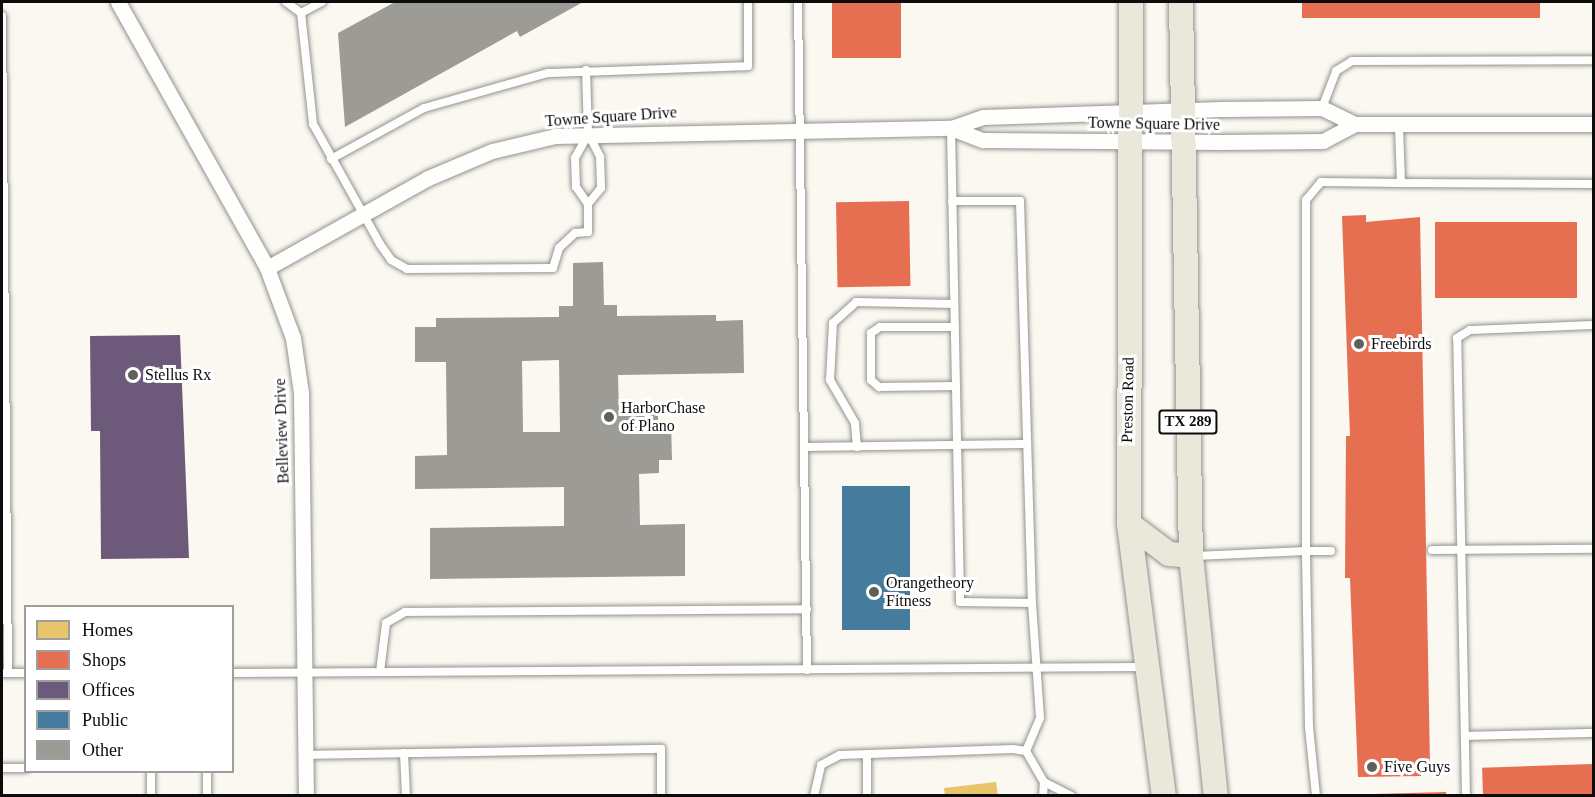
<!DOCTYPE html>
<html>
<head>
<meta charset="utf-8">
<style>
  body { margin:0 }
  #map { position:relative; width:1595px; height:797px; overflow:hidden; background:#faf8f0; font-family:Georgia,serif }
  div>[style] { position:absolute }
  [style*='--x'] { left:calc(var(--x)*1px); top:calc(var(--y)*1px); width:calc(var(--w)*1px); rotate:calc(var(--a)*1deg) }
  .homes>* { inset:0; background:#e9c46a }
  .shops>* { inset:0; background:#e76f51; transform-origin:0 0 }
  .offices>* { inset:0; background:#6d597a }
  .public>* { inset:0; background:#457b9d; transform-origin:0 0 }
  .building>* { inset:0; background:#9d9b96 }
  .roads { filter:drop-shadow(0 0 2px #93928f) drop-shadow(0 0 2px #93928f) }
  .lane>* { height:8px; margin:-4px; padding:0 4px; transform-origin:4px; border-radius:4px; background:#fefefd }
  .street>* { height:15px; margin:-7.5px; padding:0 7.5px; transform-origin:7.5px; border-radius:7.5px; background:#fefefd }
  .primary>* { height:24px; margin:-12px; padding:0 12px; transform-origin:12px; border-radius:12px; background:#e9e8da }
  .dots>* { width:16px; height:16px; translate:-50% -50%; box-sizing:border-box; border:3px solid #fff; border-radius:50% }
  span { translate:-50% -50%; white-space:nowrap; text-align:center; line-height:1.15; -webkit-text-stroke:6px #fff; paint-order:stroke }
  .shield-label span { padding:2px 4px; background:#fff; border:2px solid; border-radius:4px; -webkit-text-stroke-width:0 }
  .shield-label { font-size:15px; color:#0c0c0c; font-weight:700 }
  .street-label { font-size:16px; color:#0c0c0c }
  .poi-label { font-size:16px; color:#0c0c0c }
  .left { translate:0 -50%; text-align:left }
  .frame { position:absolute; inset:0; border:3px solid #0c0c0c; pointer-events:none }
  .legend { position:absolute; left:24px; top:605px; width:210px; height:168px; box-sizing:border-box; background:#fff; border:2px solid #9e9e9e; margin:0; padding:8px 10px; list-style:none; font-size:18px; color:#0c0c0c }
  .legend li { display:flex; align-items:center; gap:12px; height:30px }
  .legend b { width:30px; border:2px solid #9e9e9e }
</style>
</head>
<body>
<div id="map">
  <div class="homes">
    <i style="clip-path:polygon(996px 782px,998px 796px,945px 796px,944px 788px)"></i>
  </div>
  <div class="shops">
    <i style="left:832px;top:2px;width:69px;height:56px"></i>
    <i style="left:1302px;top:2px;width:238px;height:16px"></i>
    <i style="left:909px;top:201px;width:85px;height:73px;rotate:89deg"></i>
    <i style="clip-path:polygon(1366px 215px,1366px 222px,1420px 217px,1430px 765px,1421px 765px,1421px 776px,1358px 777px,1350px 578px,1345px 578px,1346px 436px,1350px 436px,1342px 216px)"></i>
    <i style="left:1435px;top:222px;width:142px;height:76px"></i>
    <i style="left:1592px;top:764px;width:32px;height:110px;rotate:88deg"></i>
    <i style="clip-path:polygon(1446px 792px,1446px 796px,1374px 796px,1374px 794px)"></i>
  </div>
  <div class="offices">
    <i style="clip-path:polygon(180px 335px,189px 558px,101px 559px,100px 431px,91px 431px,90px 336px)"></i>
  </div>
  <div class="public">
    <i style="left:910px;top:486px;width:144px;height:68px;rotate:90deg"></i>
  </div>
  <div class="building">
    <i style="clip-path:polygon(395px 2px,583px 2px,520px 37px,517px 31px,345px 127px,338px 33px)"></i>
    <i style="clip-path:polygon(evenodd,603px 262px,604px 305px,617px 305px,617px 316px,716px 315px,716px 321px,743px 320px,744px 373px,618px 375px,619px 412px,658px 412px,658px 422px,671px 422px,672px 460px,659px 460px,659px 473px,639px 474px,640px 525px,685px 524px,685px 576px,430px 579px,430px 528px,564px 526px,564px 487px,415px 489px,415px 456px,447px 455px,446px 362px,415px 362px,415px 327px,436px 327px,436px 318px,559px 317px,559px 306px,573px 306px,573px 263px,603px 262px,559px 360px,560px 432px,523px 432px,522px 361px,559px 360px)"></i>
  </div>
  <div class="roads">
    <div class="lane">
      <i style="--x:286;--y:2;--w:19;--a:36"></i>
      <i style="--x:301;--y:13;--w:112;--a:83.8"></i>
      <i style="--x:313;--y:124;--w:137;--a:60.8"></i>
      <i style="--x:380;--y:244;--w:19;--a:55"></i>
      <i style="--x:391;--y:260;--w:18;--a:29"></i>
      <i style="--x:407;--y:269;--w:146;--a:-0.4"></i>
      <i style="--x:553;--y:268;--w:21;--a:-73"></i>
      <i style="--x:559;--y:248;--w:22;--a:-43"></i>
      <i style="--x:575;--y:233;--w:13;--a:-4"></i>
      <i style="--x:588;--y:232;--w:28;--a:-90"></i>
      <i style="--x:588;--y:204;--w:21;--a:-125"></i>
      <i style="--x:576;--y:187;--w:29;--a:-92"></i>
      <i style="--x:575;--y:158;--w:26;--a:-61"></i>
      <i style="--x:798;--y:2;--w:668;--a:89.23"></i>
      <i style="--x:301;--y:13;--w:24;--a:-28"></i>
      <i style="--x:2;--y:16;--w:657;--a:89.48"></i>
      <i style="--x:586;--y:70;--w:63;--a:88.2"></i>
      <i style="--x:588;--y:133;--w:27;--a:63"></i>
      <i style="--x:600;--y:157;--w:31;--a:88"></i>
      <i style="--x:601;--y:188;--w:21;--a:129"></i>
      <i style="--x:1322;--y:108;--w:40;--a:-69"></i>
      <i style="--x:1336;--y:71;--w:19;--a:-32"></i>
      <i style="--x:1352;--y:61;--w:242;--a:-0.2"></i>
      <i style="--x:951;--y:128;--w:474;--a:88.9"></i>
      <i style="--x:960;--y:602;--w:72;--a:0.8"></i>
      <i style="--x:1032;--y:603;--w:115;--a:86"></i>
      <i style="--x:1040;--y:718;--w:36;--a:113"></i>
      <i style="--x:331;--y:159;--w:106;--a:-28.7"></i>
      <i style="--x:424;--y:108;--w:129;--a:-15.8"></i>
      <i style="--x:548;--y:73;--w:200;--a:-2"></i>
      <i style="--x:748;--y:66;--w:64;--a:-90"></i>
      <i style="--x:1401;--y:183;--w:193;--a:0.3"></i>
      <i style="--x:952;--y:201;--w:68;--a:0"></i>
      <i style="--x:1020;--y:201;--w:402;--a:88.3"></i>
      <i style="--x:955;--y:327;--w:75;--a:180"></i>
      <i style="--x:880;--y:327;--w:11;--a:146"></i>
      <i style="--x:871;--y:333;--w:47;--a:90"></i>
      <i style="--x:871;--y:380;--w:11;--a:41"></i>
      <i style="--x:879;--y:387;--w:77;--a:-0.7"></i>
      <i style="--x:804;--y:447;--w:219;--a:-0.8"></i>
      <i style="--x:857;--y:447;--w:24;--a:-95"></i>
      <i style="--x:855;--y:423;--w:50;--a:-120.2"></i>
      <i style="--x:830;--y:380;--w:57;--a:-87"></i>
      <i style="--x:833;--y:323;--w:31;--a:-42"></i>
      <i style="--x:856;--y:302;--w:98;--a:1.2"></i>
      <i style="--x:1432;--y:550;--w:162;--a:-0.4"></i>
      <i style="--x:1195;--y:556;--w:111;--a:-2.6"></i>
      <i style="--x:1306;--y:551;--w:351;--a:-90"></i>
      <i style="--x:1306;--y:200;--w:23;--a:-50"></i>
      <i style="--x:1321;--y:182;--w:80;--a:0.7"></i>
      <i style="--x:1401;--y:183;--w:58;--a:-92"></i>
      <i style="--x:380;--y:672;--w:49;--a:-83"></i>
      <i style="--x:386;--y:623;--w:22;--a:-30"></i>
      <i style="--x:405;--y:612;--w:402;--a:-0.4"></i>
      <i style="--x:2;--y:673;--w:24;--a:0"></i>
      <i style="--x:232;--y:673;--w:911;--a:-0.38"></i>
      <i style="--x:1467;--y:736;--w:127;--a:-1.4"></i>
      <i style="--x:404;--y:753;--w:43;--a:87.3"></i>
      <i style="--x:305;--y:755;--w:356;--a:-1"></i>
      <i style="--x:661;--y:749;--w:47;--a:90"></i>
      <i style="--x:2;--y:768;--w:24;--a:0"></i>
      <i style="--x:151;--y:772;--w:24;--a:90"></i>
      <i style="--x:207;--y:772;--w:24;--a:90"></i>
      <i style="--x:814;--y:796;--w:32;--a:-77"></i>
      <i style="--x:821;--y:765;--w:21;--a:-28"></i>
      <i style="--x:840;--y:755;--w:173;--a:-2"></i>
      <i style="--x:1013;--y:749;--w:13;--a:9"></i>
      <i style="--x:1026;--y:751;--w:36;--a:60"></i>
      <i style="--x:1044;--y:782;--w:31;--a:27"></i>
      <i style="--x:867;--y:796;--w:42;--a:-90"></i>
      <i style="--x:1043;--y:796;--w:14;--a:-86"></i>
      <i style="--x:1316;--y:796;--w:69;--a:-95.8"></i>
      <i style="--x:1309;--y:727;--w:176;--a:-91"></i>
      <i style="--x:1306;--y:551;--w:25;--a:0"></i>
      <i style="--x:1466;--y:796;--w:458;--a:-91.1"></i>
      <i style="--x:1457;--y:338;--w:15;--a:-32"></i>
      <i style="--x:1470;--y:330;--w:124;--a:-2.3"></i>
    </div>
    <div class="street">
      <i style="--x:118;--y:2;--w:305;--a:60.7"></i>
      <i style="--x:267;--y:268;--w:75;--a:69.6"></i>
      <i style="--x:293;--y:338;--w:56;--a:81.7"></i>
      <i style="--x:301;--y:393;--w:403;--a:89.3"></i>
      <i style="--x:951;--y:128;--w:34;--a:21"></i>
      <i style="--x:983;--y:140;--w:238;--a:0.5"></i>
      <i style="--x:1221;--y:142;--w:102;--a:-0.6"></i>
      <i style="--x:1323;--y:141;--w:36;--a:-28"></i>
      <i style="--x:267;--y:268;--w:184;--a:-29.2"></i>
      <i style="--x:428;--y:178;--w:69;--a:-22.9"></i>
      <i style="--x:492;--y:151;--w:65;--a:-13.4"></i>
      <i style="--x:555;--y:136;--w:396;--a:-1.2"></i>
      <i style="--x:951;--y:128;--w:34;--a:-19"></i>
      <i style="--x:983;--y:117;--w:239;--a:-1.9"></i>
      <i style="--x:1222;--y:109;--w:100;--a:-0.6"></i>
      <i style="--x:1322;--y:108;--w:37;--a:26"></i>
      <i style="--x:1355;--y:124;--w:239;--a:0"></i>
    </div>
    <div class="primary">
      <i style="--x:1131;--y:2;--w:522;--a:90.22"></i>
      <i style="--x:1129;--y:524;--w:274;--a:82.7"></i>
      <i style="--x:1181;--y:2;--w:554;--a:88.97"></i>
      <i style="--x:1191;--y:556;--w:241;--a:84.1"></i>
      <i style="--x:1129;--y:524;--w:50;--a:36.9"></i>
      <i style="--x:1169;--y:554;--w:22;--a:5"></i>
    </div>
  </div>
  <div class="dots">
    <i style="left:1359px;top:344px;background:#5f5f5c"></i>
    <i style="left:133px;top:375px;background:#5f5f5c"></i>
    <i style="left:609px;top:417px;background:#5f5f5c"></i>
    <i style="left:874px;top:592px;background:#5f5f5c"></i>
    <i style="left:1372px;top:767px;background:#5f5f5c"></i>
  </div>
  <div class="shield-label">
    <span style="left:1188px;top:422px">TX 289</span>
  </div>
  <div class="street-label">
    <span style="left:611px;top:117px;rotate:-4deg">Towne Square Drive</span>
    <span style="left:1154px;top:124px;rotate:1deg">Towne Square Drive</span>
    <span style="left:1128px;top:400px;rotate:-89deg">Preston Road</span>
    <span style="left:282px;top:431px;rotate:-92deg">Belleview Drive</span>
  </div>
  <div class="poi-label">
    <span class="left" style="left:1371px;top:344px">Freebirds</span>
    <span class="left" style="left:145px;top:375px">Stellus Rx</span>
    <span class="left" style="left:621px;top:417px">HarborChase<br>of Plano</span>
    <span class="left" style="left:886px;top:592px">Orangetheory<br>Fitness</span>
    <span class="left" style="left:1384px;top:767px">Five Guys</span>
  </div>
  <div class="frame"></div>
  <ul class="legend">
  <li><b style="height:16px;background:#e9c46a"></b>Homes</li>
  <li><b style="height:16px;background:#e76f51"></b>Shops</li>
  <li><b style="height:16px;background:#6d597a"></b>Offices</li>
  <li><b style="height:16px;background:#457b9d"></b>Public</li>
  <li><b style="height:16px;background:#9d9b96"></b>Other</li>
  </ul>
</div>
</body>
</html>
